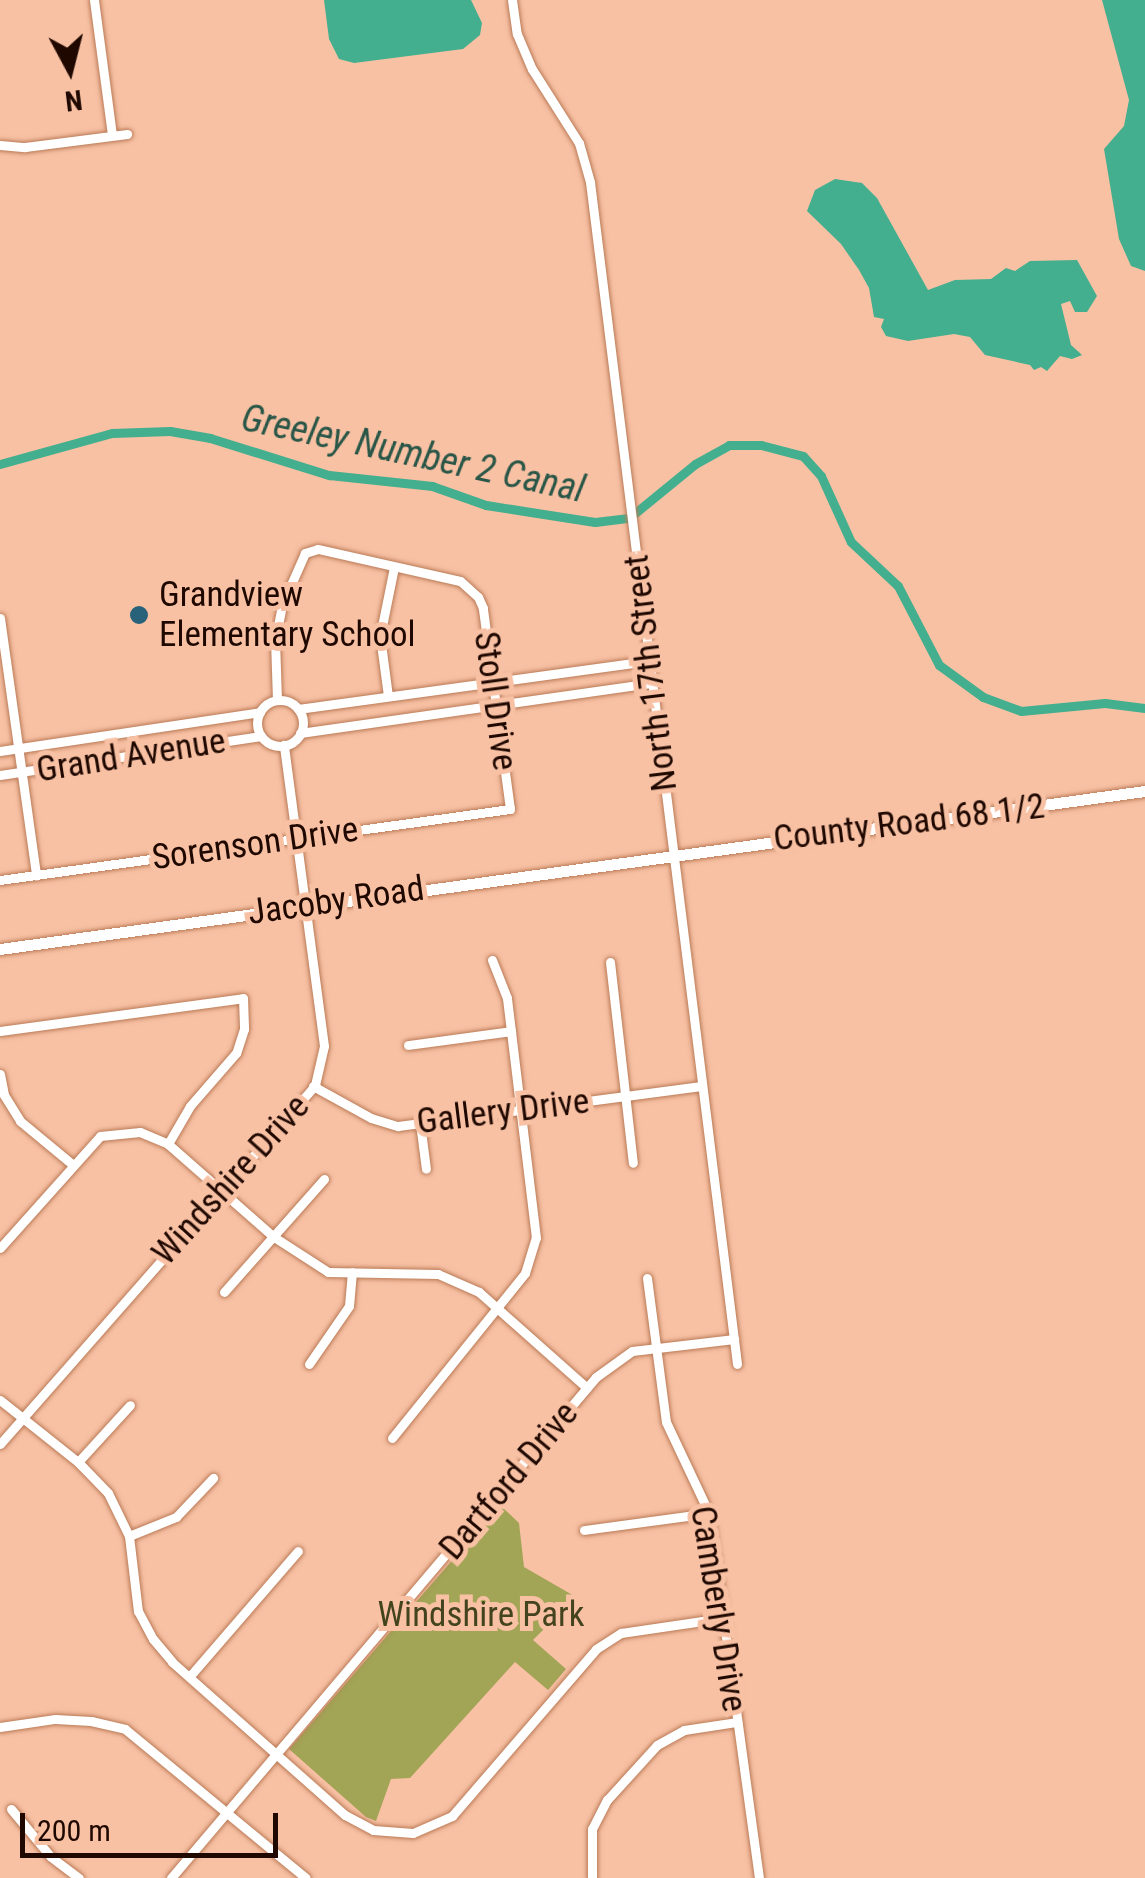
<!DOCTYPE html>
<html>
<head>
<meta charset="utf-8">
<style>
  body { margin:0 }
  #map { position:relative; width:1145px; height:1878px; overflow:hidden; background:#f8c1a4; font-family:"Roboto Condensed",sans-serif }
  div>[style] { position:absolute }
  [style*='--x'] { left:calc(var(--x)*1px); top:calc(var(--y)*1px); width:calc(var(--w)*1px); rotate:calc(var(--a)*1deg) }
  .green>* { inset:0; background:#a2a456 }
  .water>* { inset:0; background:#43af8e }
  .canal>* { height:9px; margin:-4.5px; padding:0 4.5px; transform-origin:4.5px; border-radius:4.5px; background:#43af8e }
  .roads { filter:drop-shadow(0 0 2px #ba7b57) drop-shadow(0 0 2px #ba7b57) }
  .minor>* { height:9px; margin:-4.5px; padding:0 4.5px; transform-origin:4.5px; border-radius:4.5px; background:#fff }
  .minor>.ring { margin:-4.5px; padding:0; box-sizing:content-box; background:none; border:9px solid #fff; border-radius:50% }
  .tertiary>* { height:11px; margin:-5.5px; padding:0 5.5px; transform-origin:5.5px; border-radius:5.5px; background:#fff }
  .dots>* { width:28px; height:28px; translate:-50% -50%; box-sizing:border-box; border:5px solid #f8c1a4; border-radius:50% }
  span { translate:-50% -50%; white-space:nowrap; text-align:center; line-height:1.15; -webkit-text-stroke:10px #f8c1a4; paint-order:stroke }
  .poi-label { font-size:35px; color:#1f0800 }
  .left { translate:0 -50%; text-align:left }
  .street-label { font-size:35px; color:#1f0800 }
  .park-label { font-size:35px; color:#43431e }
  .water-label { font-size:38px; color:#295647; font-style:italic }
  .north { position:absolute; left:20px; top:20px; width:100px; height:100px; -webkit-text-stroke:8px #f8c1a4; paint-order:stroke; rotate:173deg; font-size:28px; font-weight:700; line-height:40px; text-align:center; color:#1f0800 }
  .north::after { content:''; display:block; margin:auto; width:35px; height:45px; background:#1f0800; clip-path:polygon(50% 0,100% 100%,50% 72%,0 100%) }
  .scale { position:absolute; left:20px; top:1813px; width:258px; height:45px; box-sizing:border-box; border:5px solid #1f0800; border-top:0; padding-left:12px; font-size:30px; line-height:35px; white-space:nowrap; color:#1f0800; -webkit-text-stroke:8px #f8c1a4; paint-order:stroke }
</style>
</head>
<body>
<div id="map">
  <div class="green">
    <i style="clip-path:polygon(500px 1505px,519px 1523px,524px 1567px,576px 1597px,533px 1640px,566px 1669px,548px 1690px,515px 1662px,410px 1778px,391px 1779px,376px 1821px,366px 1817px,289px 1749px)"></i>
  </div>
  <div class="water">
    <i style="clip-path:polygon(324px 0,471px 0,482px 23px,480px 35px,463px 49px,354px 63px,339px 59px,329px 39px)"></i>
    <i style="clip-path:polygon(1102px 0,1145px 0,1145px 271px,1131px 266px,1119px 239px,1104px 149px,1124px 126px,1129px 100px)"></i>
    <i style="clip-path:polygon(835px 179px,862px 183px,877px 198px,928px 290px,955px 280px,991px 279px,1006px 268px,1015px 271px,1030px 261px,1077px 260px,1097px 296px,1087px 312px,1075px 312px,1070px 301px,1061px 304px,1071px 345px,1082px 355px,1072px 359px,1060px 356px,1047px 371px,1041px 367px,1034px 370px,1030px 365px,985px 355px,970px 337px,954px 334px,908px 341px,886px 336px,881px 327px,884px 319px,874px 317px,869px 288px,859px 270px,841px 244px,807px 211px,815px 190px)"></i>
  </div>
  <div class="canal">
    <i style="--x:0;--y:464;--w:116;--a:-15.5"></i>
    <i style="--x:112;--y:433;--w:58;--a:-2"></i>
    <i style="--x:170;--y:431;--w:41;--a:9.9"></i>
    <i style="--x:210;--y:438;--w:125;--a:17.3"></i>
    <i style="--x:329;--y:475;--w:104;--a:6.1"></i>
    <i style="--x:432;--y:486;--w:57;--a:19.4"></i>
    <i style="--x:486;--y:505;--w:110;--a:8.9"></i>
    <i style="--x:595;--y:522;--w:34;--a:-7"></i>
    <i style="--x:629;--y:518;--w:85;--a:-39.3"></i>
    <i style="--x:695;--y:464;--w:39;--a:-29"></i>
    <i style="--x:729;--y:445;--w:32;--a:0"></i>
    <i style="--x:761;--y:445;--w:43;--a:14.7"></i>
    <i style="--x:803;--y:456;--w:27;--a:48"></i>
    <i style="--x:821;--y:476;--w:72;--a:65.6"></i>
    <i style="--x:851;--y:542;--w:64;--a:43.1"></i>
    <i style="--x:898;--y:586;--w:89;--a:62.6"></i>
    <i style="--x:939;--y:665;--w:54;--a:36"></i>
    <i style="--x:983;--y:697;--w:40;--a:20.2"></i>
    <i style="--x:1021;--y:711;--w:84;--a:-5.4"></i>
    <i style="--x:1105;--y:703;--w:40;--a:7.1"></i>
  </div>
  <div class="roads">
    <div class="minor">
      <i style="--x:94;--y:0;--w:136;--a:82.4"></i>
      <i style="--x:512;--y:0;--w:34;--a:82"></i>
      <i style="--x:517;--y:34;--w:38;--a:67"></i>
      <i style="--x:532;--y:69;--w:88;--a:57.6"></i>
      <i style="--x:579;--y:143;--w:41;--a:74.2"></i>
      <i style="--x:590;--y:182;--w:1191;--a:82.91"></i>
      <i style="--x:0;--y:145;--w:25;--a:5"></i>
      <i style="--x:25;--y:147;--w:103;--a:-7.3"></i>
      <i style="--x:0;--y:618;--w:260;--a:82"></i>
      <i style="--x:388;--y:696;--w:61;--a:-97.6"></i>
      <i style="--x:380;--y:636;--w:70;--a:-78.5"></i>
      <i class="ring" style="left:257px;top:700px;width:37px;height:37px"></i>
      <i style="--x:298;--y:709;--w:355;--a:-7.8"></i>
      <i style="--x:300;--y:733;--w:356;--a:-8.1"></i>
      <i style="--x:0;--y:751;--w:263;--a:-8.5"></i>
      <i style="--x:0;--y:775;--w:264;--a:-8.5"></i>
      <i style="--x:0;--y:880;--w:515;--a:-7.93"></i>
      <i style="--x:510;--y:809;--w:203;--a:-97.7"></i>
      <i style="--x:483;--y:608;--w:12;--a:-114"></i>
      <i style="--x:478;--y:597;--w:24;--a:-138"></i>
      <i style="--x:460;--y:581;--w:146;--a:-167.3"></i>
      <i style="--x:318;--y:549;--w:14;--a:163"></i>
      <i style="--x:305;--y:553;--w:57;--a:113.9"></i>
      <i style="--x:282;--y:605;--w:36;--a:101"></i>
      <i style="--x:275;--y:640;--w:60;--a:88.1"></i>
      <i style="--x:610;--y:962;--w:202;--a:83.5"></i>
      <i style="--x:0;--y:1031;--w:245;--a:-7.7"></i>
      <i style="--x:243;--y:998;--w:31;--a:88"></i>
      <i style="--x:244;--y:1029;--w:25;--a:108"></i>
      <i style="--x:236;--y:1053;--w:70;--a:131"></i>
      <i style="--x:190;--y:1106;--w:44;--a:120.1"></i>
      <i style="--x:408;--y:1045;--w:104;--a:-7.7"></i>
      <i style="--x:0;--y:1074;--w:21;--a:79"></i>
      <i style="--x:4;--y:1095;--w:31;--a:58"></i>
      <i style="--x:20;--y:1121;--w:67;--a:39.6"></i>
      <i style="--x:313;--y:1086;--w:66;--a:28.9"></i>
      <i style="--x:371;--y:1118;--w:28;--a:17"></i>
      <i style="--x:398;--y:1126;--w:306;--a:-7.5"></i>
      <i style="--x:420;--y:1123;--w:46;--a:82.6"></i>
      <i style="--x:0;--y:1248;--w:150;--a:-48.2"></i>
      <i style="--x:100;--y:1136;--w:40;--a:-5.7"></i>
      <i style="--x:140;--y:1132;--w:30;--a:23"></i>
      <i style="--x:168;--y:1144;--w:141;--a:41.3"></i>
      <i style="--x:274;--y:1237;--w:64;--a:32.9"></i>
      <i style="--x:328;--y:1272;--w:110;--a:1"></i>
      <i style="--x:438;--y:1274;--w:45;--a:23.7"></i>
      <i style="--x:479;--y:1292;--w:144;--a:41.6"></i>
      <i style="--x:647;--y:1278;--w:145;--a:82.5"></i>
      <i style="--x:666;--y:1422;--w:101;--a:64.7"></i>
      <i style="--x:709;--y:1513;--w:368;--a:82.2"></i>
      <i style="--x:224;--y:1292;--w:151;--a:-48.5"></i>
      <i style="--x:309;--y:1364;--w:70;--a:-55.4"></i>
      <i style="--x:349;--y:1306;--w:34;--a:-85"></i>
      <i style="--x:0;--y:1400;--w:100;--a:38.5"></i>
      <i style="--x:78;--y:1462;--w:43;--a:45.9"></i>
      <i style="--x:108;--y:1493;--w:48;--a:64"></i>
      <i style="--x:129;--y:1536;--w:76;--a:83.2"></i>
      <i style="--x:138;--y:1611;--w:32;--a:62"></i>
      <i style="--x:153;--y:1639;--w:30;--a:50"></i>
      <i style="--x:172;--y:1662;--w:231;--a:41.5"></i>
      <i style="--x:345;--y:1815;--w:32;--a:28"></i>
      <i style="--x:373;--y:1830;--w:40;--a:4.3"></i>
      <i style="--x:413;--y:1833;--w:43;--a:-23.6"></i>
      <i style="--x:452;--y:1816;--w:221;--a:-49.2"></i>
      <i style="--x:596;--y:1649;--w:30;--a:-33"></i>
      <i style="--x:621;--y:1633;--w:103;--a:-8.4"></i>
      <i style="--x:392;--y:1438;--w:212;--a:-51.1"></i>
      <i style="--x:525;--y:1273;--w:37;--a:-73"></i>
      <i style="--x:536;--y:1238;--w:242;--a:-96.9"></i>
      <i style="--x:507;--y:998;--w:41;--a:-111.5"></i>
      <i style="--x:0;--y:1444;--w:478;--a:-48.7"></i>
      <i style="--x:315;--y:1085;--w:40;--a:-77"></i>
      <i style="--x:324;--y:1046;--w:304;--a:-97.6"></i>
      <i style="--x:78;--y:1462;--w:77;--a:-47.6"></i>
      <i style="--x:584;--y:1530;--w:126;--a:-7.7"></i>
      <i style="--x:129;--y:1536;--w:51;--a:-22"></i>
      <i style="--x:176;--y:1517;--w:54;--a:-46.5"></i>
      <i style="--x:190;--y:1676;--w:165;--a:-49.2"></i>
      <i style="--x:0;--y:1727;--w:56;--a:-8.3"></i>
      <i style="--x:55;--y:1719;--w:36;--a:3"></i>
      <i style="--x:91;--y:1721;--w:35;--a:13"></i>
      <i style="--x:125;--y:1729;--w:234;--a:39.5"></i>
      <i style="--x:11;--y:1809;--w:62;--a:50.2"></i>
      <i style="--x:51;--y:1857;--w:35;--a:37"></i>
      <i style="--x:171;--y:1878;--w:657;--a:-49.69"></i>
      <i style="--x:596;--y:1377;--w:44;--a:-35.8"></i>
      <i style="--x:632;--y:1351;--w:103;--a:-6.7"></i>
      <i style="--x:592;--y:1878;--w:49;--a:-90"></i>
      <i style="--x:592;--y:1829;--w:33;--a:-63"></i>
      <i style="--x:607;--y:1800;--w:74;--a:-47.7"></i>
      <i style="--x:657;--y:1745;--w:31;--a:-29"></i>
      <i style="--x:684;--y:1730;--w:54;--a:-8.6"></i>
    </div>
    <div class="tertiary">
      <i style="--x:0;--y:949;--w:1156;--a:-7.86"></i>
    </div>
  </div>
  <div class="dots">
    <i style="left:139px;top:615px;background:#27617a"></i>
  </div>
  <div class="poi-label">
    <span class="left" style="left:159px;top:615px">Grandview<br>Elementary School</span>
  </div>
  <div class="street-label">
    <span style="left:651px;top:673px;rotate:-97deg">North 17th Street</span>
    <span style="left:495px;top:701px;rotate:82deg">Stoll Drive</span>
    <span style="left:131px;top:756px;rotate:-9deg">Grand Avenue</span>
    <span style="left:909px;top:823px;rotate:-7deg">County Road 68 1/2</span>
    <span style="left:255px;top:844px;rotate:-8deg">Sorenson Drive</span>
    <span style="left:336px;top:901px;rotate:-8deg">Jacoby Road</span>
    <span style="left:503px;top:1112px;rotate:-7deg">Gallery Drive</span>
    <span style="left:231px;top:1180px;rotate:-48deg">Windshire Drive</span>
    <span style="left:509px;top:1481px;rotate:-50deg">Dartford Drive</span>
    <span style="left:718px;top:1609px;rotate:81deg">Camberly Drive</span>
  </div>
  <div class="park-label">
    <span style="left:481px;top:1615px">Windshire Park</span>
  </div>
  <div class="water-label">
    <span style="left:413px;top:454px;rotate:12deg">Greeley Number 2 Canal</span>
  </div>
  <div class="north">N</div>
  <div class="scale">200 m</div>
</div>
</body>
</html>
